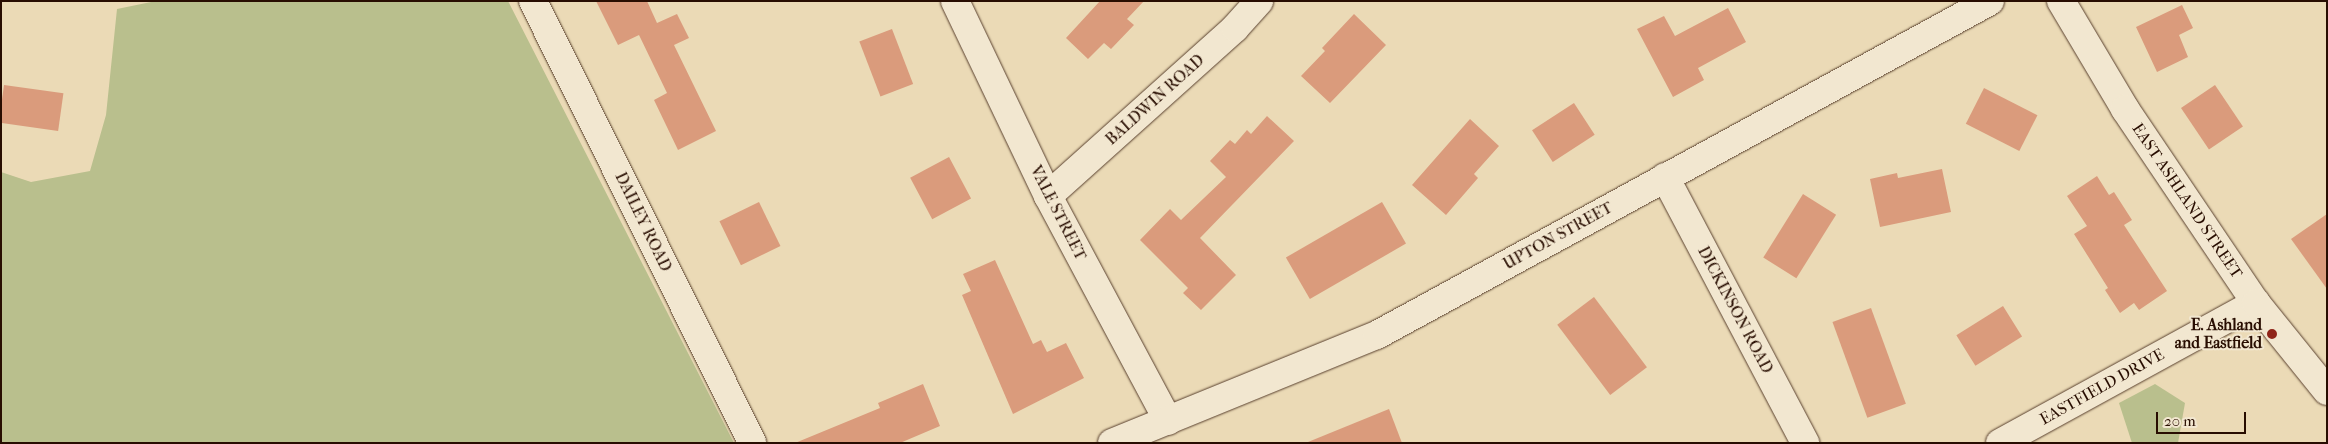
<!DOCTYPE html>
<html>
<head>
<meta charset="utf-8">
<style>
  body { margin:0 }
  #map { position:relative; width:2328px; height:444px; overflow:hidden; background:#ebdab6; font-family:"IM FELL French Canon",serif }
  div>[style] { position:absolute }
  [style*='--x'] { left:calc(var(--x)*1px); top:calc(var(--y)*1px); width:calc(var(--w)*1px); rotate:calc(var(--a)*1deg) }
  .green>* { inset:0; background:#b9bf8d }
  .building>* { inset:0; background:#da9b7c; transform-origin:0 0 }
  .roads { filter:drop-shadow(0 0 1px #59402e) drop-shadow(0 0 1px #59402e) }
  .street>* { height:28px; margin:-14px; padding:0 14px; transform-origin:14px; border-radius:14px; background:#f2e7d0 }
  .secondary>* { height:28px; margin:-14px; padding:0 14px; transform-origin:14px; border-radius:14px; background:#f2e7d0 }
  .dots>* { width:14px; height:14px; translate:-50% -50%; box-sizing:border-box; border:2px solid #f2e7d0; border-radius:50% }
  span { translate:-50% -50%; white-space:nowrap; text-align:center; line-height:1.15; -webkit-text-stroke:4px #f2e7d0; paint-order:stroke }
  .street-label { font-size:16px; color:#280d01 }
  .poi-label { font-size:16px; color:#280d01; font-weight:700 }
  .right { translate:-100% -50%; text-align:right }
  .frame { position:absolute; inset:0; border:2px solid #280d01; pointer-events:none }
  .scale { position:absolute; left:2156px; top:412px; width:90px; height:22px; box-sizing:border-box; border:2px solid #280d01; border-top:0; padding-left:6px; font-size:15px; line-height:18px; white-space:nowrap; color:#280d01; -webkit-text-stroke:4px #f2e7d0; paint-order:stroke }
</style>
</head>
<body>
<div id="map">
  <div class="green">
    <i style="clip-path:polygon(156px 1px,508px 1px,734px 443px,1px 443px,1px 172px,31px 182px,90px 171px,106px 115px,117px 9px)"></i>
    <i style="clip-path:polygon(2155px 384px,2185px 403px,2178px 443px,2132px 443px,2119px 403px)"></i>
  </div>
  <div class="building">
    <i style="clip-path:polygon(596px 1px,647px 1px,657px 23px,677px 14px,689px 38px,674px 45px,716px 131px,678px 150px,654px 100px,667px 93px,639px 35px,618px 45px)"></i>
    <i style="clip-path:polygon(1100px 1px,1144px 1px,1127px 19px,1134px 25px,1111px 49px,1104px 43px,1088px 59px,1066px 38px)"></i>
    <i style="clip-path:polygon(2182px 5px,2193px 28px,2179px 35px,2188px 57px,2157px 72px,2136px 27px)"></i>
    <i style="clip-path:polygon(1728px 8px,1746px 42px,1698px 68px,1704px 80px,1673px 97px,1637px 29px,1664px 16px,1675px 36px)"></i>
    <i style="clip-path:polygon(1354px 14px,1386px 45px,1330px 103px,1301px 76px,1325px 51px,1322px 48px)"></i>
    <i style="left:892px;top:29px;width:59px;height:35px;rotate:69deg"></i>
    <i style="left:4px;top:85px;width:60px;height:38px;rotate:8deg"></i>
    <i style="left:2215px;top:85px;width:50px;height:41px;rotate:56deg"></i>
    <i style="left:1984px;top:88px;width:60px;height:40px;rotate:27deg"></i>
    <i style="left:1574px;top:103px;width:38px;height:50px;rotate:57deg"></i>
    <i style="clip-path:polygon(1267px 116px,1294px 141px,1200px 238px,1236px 275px,1201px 310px,1183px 293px,1188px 288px,1140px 240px,1170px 209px,1181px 220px,1226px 177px,1210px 161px,1230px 140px,1235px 144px,1247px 130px,1251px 134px)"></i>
    <i style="clip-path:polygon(1470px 119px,1499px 146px,1474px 174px,1478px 178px,1446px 215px,1412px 185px)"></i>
    <i style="left:949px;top:157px;width:47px;height:44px;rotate:62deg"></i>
    <i style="clip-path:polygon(1942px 169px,1951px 212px,1880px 227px,1870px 179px,1897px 173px,1898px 178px)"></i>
    <i style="clip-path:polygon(2097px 176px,2109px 195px,2114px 192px,2132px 220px,2124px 225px,2167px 291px,2139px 310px,2134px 303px,2120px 313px,2105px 290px,2108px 288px,2074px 234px,2087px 226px,2067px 196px)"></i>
    <i style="left:1803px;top:194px;width:39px;height:75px;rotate:32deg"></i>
    <i style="left:759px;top:202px;width:49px;height:44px;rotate:64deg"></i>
    <i style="left:1382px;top:202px;width:48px;height:111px;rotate:60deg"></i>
    <i style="clip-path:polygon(2327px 214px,2327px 289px,2291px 239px)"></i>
    <i style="clip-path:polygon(995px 260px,1033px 344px,1041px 340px,1047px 352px,1066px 343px,1084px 378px,1013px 414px,962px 295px,971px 291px,963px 274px)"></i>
    <i style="left:1594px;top:297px;width:88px;height:46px;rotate:53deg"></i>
    <i style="left:2003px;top:306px;width:36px;height:55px;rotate:58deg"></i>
    <i style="left:1871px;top:308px;width:102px;height:41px;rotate:70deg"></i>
    <i style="clip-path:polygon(923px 384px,940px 426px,900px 443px,795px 443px,880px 408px,878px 403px)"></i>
    <i style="clip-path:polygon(1389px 409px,1402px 443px,1308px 443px,1308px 442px)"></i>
  </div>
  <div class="roads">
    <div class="street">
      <i style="--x:533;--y:1;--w:493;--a:63.6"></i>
      <i style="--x:955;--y:1;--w:216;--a:64.5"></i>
      <i style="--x:1048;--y:196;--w:255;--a:61.9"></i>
      <i style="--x:1665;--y:177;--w:301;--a:62.2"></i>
      <i style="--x:1048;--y:196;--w:251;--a:-41.9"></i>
      <i style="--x:1235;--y:28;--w:36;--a:-48"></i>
      <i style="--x:1112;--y:443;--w:286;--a:-22.2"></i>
      <i style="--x:1377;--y:335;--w:698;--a:-28.58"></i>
      <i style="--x:2000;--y:443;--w:292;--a:-28.7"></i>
    </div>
    <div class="secondary">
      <i style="--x:2061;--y:1;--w:126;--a:59.3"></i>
      <i style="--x:2125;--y:109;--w:234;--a:56"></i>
      <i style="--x:2256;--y:303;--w:113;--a:51.1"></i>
    </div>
  </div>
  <div class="dots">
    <i style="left:2272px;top:334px;background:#8f2418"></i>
  </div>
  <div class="street-label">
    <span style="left:1155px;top:100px;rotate:-42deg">BALDWIN ROAD</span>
    <span style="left:2187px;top:201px;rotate:56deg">EAST ASHLAND STREET</span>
    <span style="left:1058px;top:213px;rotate:63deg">VALE STREET</span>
    <span style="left:643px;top:222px;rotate:64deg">DAILEY ROAD</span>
    <span style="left:1558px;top:236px;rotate:-29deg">UPTON STREET</span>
    <span style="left:1735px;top:310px;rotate:62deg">DICKINSON ROAD</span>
    <span style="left:2102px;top:387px;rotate:-29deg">EASTFIELD DRIVE</span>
  </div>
  <div class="poi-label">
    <span class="right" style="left:2262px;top:334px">E. Ashland<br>and Eastfield</span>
  </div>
  <div class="frame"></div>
  <div class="scale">20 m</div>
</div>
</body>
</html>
